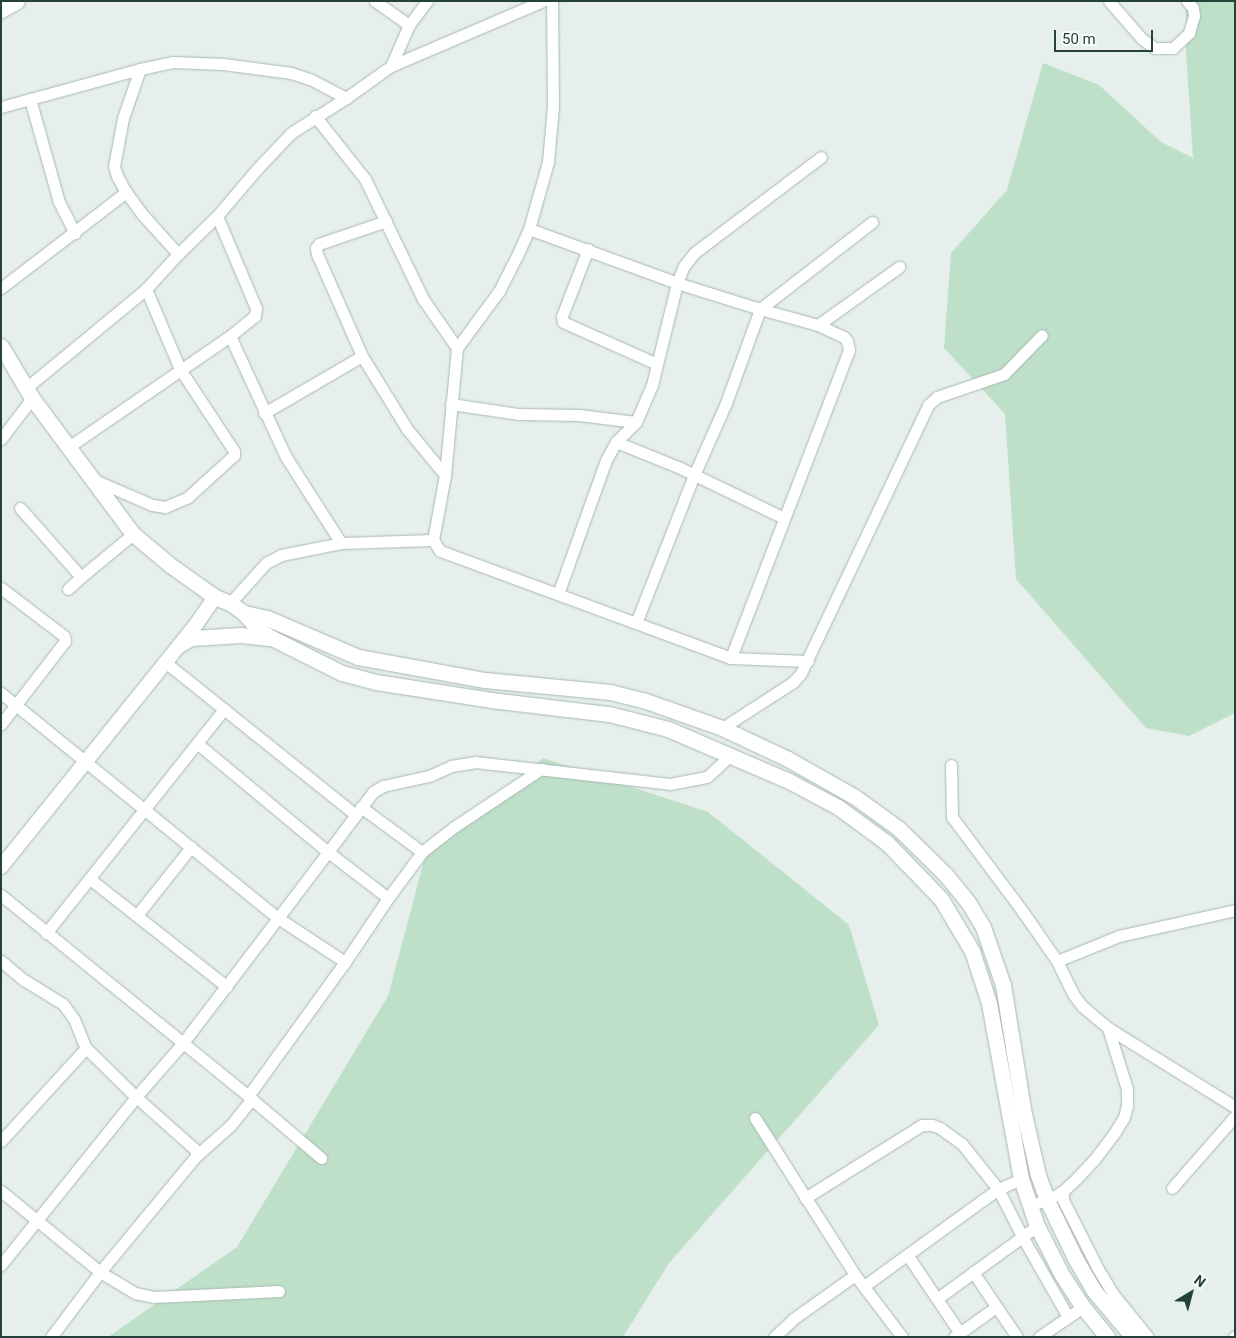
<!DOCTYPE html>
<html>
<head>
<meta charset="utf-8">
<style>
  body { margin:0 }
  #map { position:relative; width:1236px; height:1338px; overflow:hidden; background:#e6efeb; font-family:Roboto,sans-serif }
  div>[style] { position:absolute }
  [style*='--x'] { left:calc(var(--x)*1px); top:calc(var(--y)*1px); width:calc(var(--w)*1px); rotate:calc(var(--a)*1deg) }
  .green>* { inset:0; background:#bfe0c8 }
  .roads { filter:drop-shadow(0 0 1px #a8b8b2) drop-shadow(0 0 1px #a8b8b2) }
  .minor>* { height:11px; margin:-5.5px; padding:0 5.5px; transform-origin:5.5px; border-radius:5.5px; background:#fff }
  .tertiary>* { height:14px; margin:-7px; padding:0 7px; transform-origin:7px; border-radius:7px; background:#fff }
  .secondary>* { height:15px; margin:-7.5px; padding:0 7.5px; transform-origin:7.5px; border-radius:7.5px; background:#fff }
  span { translate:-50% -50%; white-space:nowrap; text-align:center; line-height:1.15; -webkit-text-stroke:4px #f7fbf9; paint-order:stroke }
  .frame { position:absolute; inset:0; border:2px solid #24423a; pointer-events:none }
  .north { position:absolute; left:1166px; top:1268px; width:50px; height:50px; -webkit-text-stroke:4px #f7fbf9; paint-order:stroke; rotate:37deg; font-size:14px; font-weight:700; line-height:20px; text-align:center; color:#24423a }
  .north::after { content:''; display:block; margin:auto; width:18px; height:22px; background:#24423a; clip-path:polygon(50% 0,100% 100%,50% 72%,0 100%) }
  .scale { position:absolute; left:1054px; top:30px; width:99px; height:22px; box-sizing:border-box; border:2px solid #24423a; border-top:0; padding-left:6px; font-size:15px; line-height:18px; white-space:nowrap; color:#24423a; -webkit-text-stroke:4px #f7fbf9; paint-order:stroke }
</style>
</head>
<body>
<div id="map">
  <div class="green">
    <i style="clip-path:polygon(1186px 1px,1235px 1px,1235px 713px,1189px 736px,1146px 728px,1016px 579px,1005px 414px,944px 348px,951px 253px,1007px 190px,1043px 63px,1099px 85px,1161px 142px,1193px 158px,1186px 52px)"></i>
    <i style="clip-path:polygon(543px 758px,708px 812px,849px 925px,879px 1025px,669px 1263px,623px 1337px,108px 1337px,237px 1247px,388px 996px,425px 857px)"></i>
  </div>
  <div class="roads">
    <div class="minor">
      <i style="--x:375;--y:1;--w:42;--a:35.2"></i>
      <i style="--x:1109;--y:1;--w:50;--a:49"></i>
      <i style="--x:1142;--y:39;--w:16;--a:35"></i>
      <i style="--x:1155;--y:48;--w:18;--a:0"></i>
      <i style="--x:1173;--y:48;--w:22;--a:-43"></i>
      <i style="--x:1189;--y:33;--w:18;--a:-74"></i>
      <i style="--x:1194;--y:16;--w:8;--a:-97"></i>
      <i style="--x:1193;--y:8;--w:9;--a:-131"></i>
      <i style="--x:391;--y:66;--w:45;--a:-66.3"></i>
      <i style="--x:409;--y:25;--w:30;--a:-53"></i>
      <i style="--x:140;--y:69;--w:52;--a:109.1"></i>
      <i style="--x:123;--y:118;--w:49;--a:100.6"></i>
      <i style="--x:114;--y:166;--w:10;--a:73"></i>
      <i style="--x:117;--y:176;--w:18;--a:61"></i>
      <i style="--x:126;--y:192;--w:27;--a:54"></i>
      <i style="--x:142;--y:214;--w:54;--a:48"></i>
      <i style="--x:30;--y:99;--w:107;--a:74.3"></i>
      <i style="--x:59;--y:202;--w:35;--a:63"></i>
      <i style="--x:1;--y:107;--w:144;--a:-15.3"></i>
      <i style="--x:140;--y:69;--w:34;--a:-12"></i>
      <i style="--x:173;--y:62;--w:50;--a:2.3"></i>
      <i style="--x:223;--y:64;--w:69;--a:7.5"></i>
      <i style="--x:291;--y:73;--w:20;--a:18"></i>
      <i style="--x:310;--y:79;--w:41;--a:27.8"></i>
      <i style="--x:346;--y:98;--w:55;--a:-35.4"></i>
      <i style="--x:391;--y:66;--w:165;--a:-23.2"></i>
      <i style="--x:315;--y:116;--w:80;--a:51.6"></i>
      <i style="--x:365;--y:179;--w:133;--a:64.2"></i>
      <i style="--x:423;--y:299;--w:60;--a:55.2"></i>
      <i style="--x:386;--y:221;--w:71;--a:161.1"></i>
      <i style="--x:319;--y:244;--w:5;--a:127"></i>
      <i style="--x:316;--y:248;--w:6;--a:81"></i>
      <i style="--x:317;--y:254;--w:111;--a:66.2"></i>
      <i style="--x:362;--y:356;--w:86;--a:58.3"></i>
      <i style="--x:407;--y:429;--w:60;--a:50.4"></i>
      <i style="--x:529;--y:229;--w:158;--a:20"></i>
      <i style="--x:677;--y:283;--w:87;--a:17.4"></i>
      <i style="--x:760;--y:309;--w:60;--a:15.4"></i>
      <i style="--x:818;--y:325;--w:29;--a:25"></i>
      <i style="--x:844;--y:337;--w:5;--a:53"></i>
      <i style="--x:847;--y:341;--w:9;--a:77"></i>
      <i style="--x:849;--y:350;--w:330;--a:111"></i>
      <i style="--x:731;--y:658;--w:310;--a:-159.8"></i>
      <i style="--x:440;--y:551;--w:13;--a:-122"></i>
      <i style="--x:433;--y:540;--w:66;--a:-79.5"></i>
      <i style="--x:445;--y:475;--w:128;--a:-84.6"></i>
      <i style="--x:457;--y:348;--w:71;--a:-53.6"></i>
      <i style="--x:499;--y:291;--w:39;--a:-63"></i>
      <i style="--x:517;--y:256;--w:30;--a:-66"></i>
      <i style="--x:529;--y:229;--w:70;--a:-74.2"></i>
      <i style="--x:548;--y:162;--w:56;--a:-84.9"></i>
      <i style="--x:553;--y:106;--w:105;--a:-90.5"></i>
      <i style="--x:588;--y:249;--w:72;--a:111.2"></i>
      <i style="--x:562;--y:316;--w:6;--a:81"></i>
      <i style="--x:563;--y:322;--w:103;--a:24.1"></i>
      <i style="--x:1;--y:288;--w:158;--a:-37.5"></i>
      <i style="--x:818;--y:325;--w:100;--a:-35.6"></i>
      <i style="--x:230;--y:336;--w:133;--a:65.2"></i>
      <i style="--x:286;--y:457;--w:102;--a:57.4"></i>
      <i style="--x:26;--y:388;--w:156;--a:-39.5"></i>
      <i style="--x:146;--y:289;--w:47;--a:-47.6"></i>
      <i style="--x:178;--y:254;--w:54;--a:-44.3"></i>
      <i style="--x:217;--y:216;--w:60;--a:-49.7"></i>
      <i style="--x:256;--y:170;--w:51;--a:-46.6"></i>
      <i style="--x:291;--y:133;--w:65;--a:-32.5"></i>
      <i style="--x:451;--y:404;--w:69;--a:8.4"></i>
      <i style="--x:519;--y:414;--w:60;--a:1"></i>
      <i style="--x:579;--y:415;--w:57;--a:7"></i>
      <i style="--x:264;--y:413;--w:113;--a:-30.2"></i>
      <i style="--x:1;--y:439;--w:51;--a:-52.9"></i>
      <i style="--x:67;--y:448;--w:198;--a:-34.5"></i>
      <i style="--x:230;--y:336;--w:32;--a:-39"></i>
      <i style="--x:255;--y:316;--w:8;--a:-83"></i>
      <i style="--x:256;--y:308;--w:100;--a:-113"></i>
      <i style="--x:92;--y:479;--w:65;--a:23.4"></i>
      <i style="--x:152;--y:505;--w:13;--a:9"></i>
      <i style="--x:165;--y:507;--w:25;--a:-23"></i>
      <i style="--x:188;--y:497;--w:62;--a:-42.4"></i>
      <i style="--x:234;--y:455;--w:4;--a:-90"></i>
      <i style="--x:234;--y:451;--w:98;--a:-123.4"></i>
      <i style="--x:180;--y:369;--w:87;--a:-113"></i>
      <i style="--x:20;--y:508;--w:92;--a:48.5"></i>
      <i style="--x:81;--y:577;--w:67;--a:-39.6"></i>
      <i style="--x:784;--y:518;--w:118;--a:-154.3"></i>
      <i style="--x:678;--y:467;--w:67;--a:-158"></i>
      <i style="--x:616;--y:442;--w:28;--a:-45"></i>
      <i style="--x:636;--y:422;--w:40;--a:-66.6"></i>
      <i style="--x:652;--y:385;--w:105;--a:-76.2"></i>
      <i style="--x:677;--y:283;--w:18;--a:-68"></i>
      <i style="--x:684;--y:266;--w:16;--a:-52"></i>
      <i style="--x:694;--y:253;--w:159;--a:-37.1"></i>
      <i style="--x:1;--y:588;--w:79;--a:37.3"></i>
      <i style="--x:64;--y:636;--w:5;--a:79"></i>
      <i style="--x:65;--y:641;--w:105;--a:127.6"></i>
      <i style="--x:68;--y:589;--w:18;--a:-43"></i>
      <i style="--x:558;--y:594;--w:142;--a:-70.3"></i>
      <i style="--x:606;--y:460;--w:21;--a:-61"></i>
      <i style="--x:230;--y:603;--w:54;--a:-48"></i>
      <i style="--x:266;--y:563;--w:17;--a:-28"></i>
      <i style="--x:281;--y:555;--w:61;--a:-11.3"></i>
      <i style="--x:341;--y:543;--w:92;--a:-1.9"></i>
      <i style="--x:636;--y:623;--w:159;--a:-68.6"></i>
      <i style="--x:694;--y:475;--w:79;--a:-66"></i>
      <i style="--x:726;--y:403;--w:100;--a:-70.1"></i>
      <i style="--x:760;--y:309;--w:142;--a:-37.8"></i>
      <i style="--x:731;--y:658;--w:77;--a:2.2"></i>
      <i style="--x:165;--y:662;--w:243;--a:38.7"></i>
      <i style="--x:1;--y:693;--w:357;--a:39.1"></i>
      <i style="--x:278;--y:918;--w:158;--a:127.3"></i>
      <i style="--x:182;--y:1044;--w:70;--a:131"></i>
      <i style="--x:136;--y:1097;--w:216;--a:128.8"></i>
      <i style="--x:722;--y:728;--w:85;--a:-32.9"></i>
      <i style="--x:793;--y:682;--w:12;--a:-48"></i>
      <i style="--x:801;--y:673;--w:297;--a:-64.6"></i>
      <i style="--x:928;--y:405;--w:12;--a:-42"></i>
      <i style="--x:937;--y:397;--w:71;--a:-18.9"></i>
      <i style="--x:1004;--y:374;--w:54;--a:-45.7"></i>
      <i style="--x:951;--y:765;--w:52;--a:88.9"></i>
      <i style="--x:952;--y:817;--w:119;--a:53.2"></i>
      <i style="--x:1023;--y:912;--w:60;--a:55.2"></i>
      <i style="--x:1057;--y:961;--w:37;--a:64"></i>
      <i style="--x:1073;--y:994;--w:15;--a:53"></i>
      <i style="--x:1082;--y:1006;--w:34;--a:40"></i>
      <i style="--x:1108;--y:1028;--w:150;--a:31.9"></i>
      <i style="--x:361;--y:807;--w:76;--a:36.4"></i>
      <i style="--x:90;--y:879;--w:174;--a:38.2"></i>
      <i style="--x:1;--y:895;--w:318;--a:39.1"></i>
      <i style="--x:248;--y:1096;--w:165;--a:-54.1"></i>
      <i style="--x:345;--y:962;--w:80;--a:-146.7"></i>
      <i style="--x:278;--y:918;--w:83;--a:-52.9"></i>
      <i style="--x:328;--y:852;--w:169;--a:-140.3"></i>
      <i style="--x:388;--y:898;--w:57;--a:-53.5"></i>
      <i style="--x:422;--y:852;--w:41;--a:-38"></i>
      <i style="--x:454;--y:827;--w:105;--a:-33.7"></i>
      <i style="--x:137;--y:915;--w:87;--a:-51.5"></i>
      <i style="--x:46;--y:933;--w:286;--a:-51.5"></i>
      <i style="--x:1;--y:961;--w:30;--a:40"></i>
      <i style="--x:24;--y:980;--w:46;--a:31.6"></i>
      <i style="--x:63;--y:1004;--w:19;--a:54"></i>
      <i style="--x:74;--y:1019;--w:31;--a:68"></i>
      <i style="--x:86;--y:1048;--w:70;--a:44.4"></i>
      <i style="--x:136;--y:1097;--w:80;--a:41.5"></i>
      <i style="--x:196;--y:1150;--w:6;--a:90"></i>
      <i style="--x:196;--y:1156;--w:151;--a:129.6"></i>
      <i style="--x:100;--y:1272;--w:81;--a:127"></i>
      <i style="--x:1057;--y:961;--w:67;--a:-22"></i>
      <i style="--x:1119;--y:936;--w:119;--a:-12.6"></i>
      <i style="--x:345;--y:962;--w:77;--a:-56.1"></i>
      <i style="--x:388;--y:898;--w:76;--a:-142.5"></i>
      <i style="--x:328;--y:852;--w:75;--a:-53.1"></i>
      <i style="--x:373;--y:792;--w:12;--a:-31"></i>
      <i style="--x:383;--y:786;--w:47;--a:-12.3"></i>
      <i style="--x:429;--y:776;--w:24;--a:-24"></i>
      <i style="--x:451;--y:766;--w:24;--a:-9"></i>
      <i style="--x:475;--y:762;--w:196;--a:6.4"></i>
      <i style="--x:670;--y:784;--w:38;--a:-11"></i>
      <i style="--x:707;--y:777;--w:33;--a:-43"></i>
      <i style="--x:248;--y:1096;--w:96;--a:40.3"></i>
      <i style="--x:755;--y:1118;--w:186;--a:57.5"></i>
      <i style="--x:855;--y:1275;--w:78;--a:52.8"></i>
      <i style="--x:1;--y:1141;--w:126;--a:-47.6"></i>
      <i style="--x:196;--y:1156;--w:45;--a:-41.4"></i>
      <i style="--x:230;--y:1126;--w:35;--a:-51"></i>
      <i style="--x:1172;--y:1188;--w:96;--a:-48.8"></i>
      <i style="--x:1;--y:1191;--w:128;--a:39.3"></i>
      <i style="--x:100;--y:1272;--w:41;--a:31"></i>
      <i style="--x:135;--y:1293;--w:19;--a:12"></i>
      <i style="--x:154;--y:1297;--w:125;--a:-2.7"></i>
      <i style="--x:1063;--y:1191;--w:9;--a:90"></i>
      <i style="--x:1063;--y:1200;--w:77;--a:63.1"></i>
      <i style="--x:1098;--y:1269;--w:29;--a:59"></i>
      <i style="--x:1113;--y:1294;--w:55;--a:50.9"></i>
      <i style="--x:805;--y:1198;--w:138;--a:-32"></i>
      <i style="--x:922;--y:1125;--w:10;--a:0"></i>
      <i style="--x:932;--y:1125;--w:9;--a:21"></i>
      <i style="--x:940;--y:1128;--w:27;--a:36"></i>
      <i style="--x:962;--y:1144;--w:58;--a:51.3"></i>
      <i style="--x:998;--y:1189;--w:55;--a:63"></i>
      <i style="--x:1023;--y:1238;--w:91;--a:60.3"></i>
      <i style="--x:1030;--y:1205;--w:18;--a:-16"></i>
      <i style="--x:1047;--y:1200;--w:18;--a:-29"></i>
      <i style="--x:1063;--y:1191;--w:18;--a:-43"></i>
      <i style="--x:1076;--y:1179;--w:26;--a:-47"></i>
      <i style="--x:1094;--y:1160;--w:35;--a:-53"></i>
      <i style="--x:1115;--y:1132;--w:17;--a:-59"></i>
      <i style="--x:1124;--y:1117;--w:11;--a:-75"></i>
      <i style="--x:1127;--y:1106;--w:17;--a:-90"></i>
      <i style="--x:1127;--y:1089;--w:64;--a:-107.3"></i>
      <i style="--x:908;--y:1256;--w:93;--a:56"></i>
      <i style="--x:973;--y:1272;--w:78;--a:55.9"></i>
      <i style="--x:864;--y:1286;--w:165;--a:-35.9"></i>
      <i style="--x:998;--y:1189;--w:25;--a:-23"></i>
      <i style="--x:938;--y:1298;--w:122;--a:-36"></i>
      <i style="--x:774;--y:1337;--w:26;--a:-43"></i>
      <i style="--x:793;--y:1319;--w:76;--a:-35.4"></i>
      <i style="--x:954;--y:1337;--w:52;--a:-35.5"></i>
      <i style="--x:1039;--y:1337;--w:53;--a:-34.3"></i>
      <i style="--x:1234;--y:1337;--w:1;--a:-45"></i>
    </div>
    <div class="tertiary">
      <i style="--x:1;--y:867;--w:313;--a:-51.2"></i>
      <i style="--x:197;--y:623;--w:32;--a:-55"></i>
    </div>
    <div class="secondary">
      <i style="--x:1;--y:10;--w:18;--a:-29"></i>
      <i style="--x:1;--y:346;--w:61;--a:59.2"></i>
      <i style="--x:32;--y:398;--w:169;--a:53.4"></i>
      <i style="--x:133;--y:534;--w:48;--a:40"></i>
      <i style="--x:170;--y:565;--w:55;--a:35.4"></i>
      <i style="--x:215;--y:597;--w:16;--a:22"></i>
      <i style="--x:230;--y:603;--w:17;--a:36"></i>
      <i style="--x:244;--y:613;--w:23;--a:49"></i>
      <i style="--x:259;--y:630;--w:15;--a:32"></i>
      <i style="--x:272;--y:638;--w:78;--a:26.6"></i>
      <i style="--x:342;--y:673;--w:35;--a:15"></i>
      <i style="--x:376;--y:682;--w:116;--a:8.9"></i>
      <i style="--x:491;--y:700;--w:119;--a:6.8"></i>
      <i style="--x:609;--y:714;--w:61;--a:14.3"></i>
      <i style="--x:668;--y:729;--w:132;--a:23.3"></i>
      <i style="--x:789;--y:781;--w:55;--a:28"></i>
      <i style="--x:838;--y:807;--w:61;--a:36.3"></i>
      <i style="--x:887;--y:843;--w:78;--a:46"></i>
      <i style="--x:941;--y:899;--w:61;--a:59.2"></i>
      <i style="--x:972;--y:951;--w:55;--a:71.9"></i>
      <i style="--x:989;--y:1003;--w:179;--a:79.7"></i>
      <i style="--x:1021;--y:1179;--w:50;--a:71.2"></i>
      <i style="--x:1037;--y:1226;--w:55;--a:63"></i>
      <i style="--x:1062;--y:1275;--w:38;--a:57"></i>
      <i style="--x:1083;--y:1307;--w:38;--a:51"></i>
      <i style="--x:244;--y:613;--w:24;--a:12"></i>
      <i style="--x:267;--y:618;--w:99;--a:23.2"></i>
      <i style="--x:358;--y:657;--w:129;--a:10.3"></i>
      <i style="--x:485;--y:680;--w:126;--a:5.5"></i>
      <i style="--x:610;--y:692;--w:34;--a:14"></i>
      <i style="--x:643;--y:700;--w:84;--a:19.5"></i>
      <i style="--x:722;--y:728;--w:73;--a:25.2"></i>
      <i style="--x:788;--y:759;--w:77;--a:29.6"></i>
      <i style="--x:855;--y:797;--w:53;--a:35.8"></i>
      <i style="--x:898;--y:828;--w:67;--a:44.4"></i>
      <i style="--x:946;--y:875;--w:35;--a:51"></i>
      <i style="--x:968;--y:902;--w:29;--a:59"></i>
      <i style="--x:983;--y:927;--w:61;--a:71"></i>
      <i style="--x:1003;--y:985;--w:131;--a:80.8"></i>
      <i style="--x:1024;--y:1114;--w:63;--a:77.1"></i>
      <i style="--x:1038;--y:1175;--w:27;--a:70"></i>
      <i style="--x:1047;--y:1200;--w:64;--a:64.2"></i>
      <i style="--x:1075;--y:1258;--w:39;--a:60"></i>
      <i style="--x:1095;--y:1292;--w:59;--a:49.8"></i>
      <i style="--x:179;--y:645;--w:14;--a:-30"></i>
      <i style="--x:191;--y:638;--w:50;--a:-3.4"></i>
      <i style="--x:241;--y:635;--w:28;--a:6"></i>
    </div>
  </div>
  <div class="frame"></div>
  <div class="north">N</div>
  <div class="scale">50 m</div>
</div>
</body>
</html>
